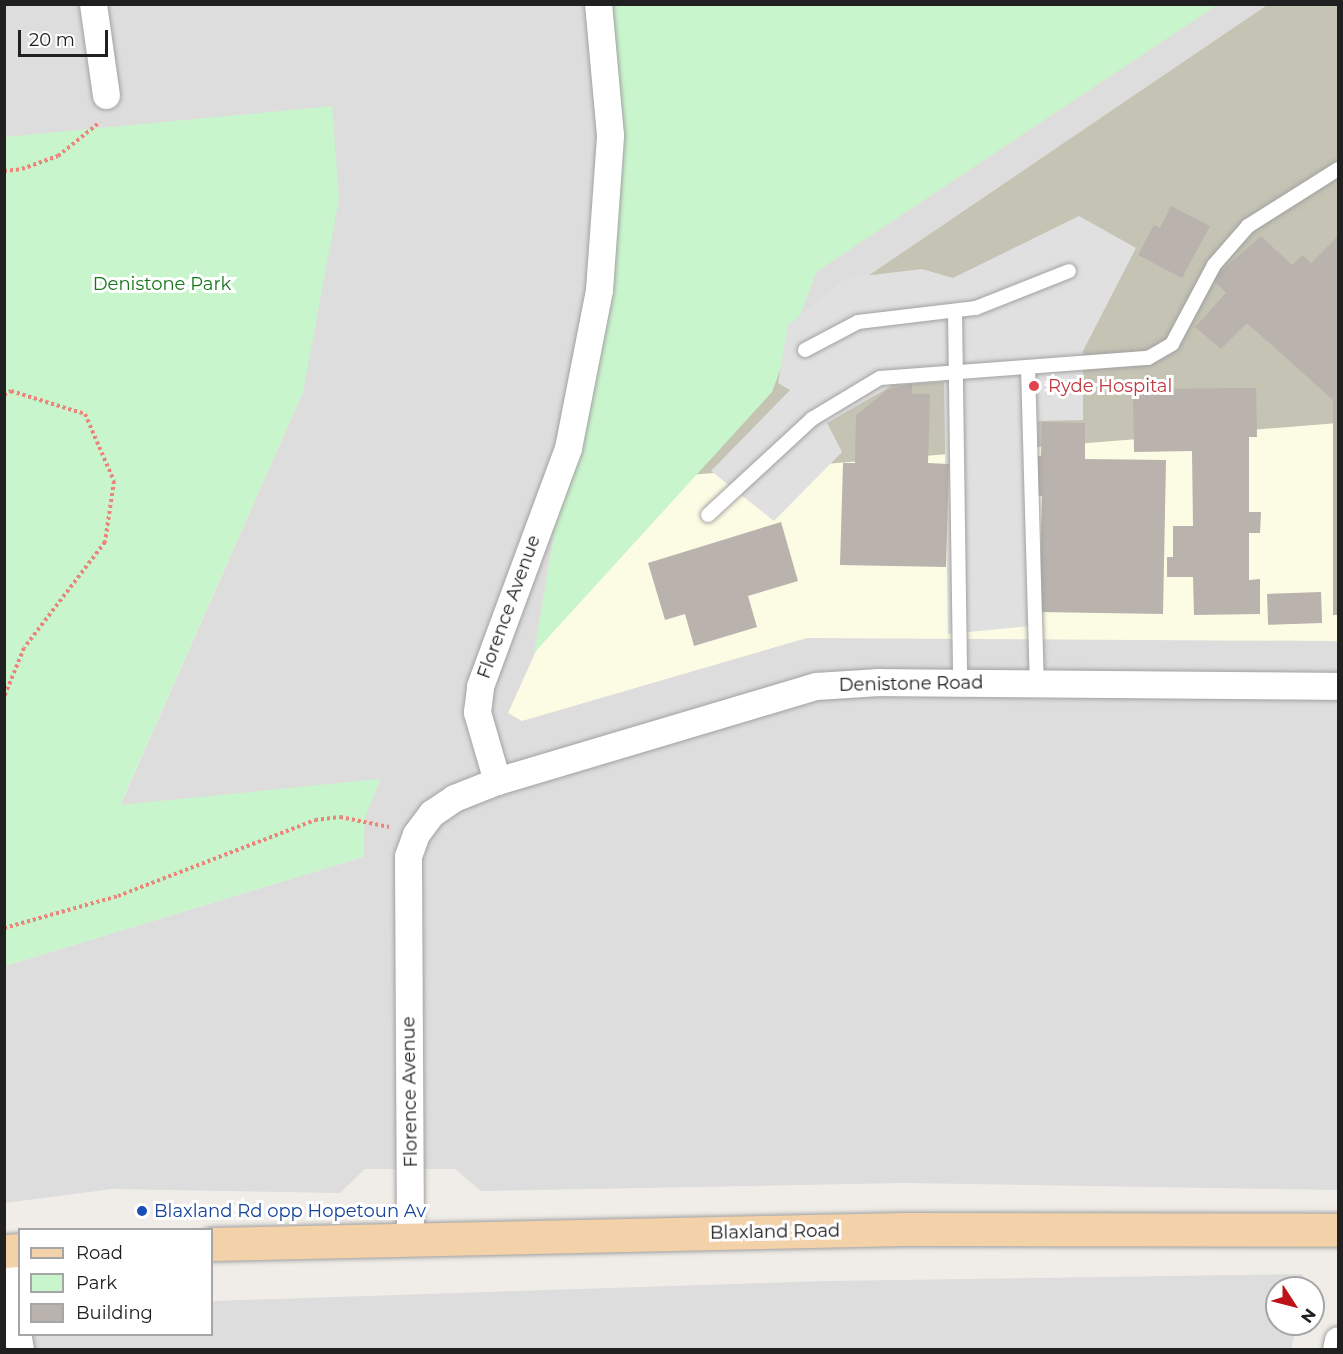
<!DOCTYPE html>
<html>
<head>
<meta charset="utf-8">
<style>
  body { margin:0 }
  #map { position:relative; width:1343px; height:1354px; overflow:hidden; background:#f0ede8; font-family:Montserrat,sans-serif }
  div>[style] { position:absolute }
  [style*='--x'] { left:calc(var(--x)*1px); top:calc(var(--y)*1px); width:calc(var(--w)*1px); rotate:calc(var(--a)*1deg) }
  .residential>* { inset:0; background:#dedddd }
  .education>* { inset:0; background:#fcfce4 }
  .construction>* { inset:0; background:#c4c3b4 }
  .park>* { inset:0; background:#c9f5cc }
  .parking>* { inset:0; background:#e0e0e0 }
  .building>* { inset:0; background:#b9b2ad; transform-origin:0 0 }
  .path>* { height:4px; margin-top:-2px; transform-origin:0; background:repeating-linear-gradient(90deg,#ed847b 0 3px,transparent 0 6px) }
  .roads { filter:drop-shadow(0 0 2px #a1a1a1) drop-shadow(0 0 2px #a1a1a1) }
  .service>* { height:14px; margin:-7px; padding:0 7px; transform-origin:7px; border-radius:7px; background:#fff }
  .minor>* { height:27px; margin:-13.5px; padding:0 13.5px; transform-origin:13.5px; border-radius:13.5px; background:#fff }
  .primary>* { height:33px; margin:-16.5px; padding:0 16.5px; transform-origin:16.5px; border-radius:16.5px; background:#f3d1a9 }
  .dots>* { width:16px; height:16px; translate:-50% -50%; box-sizing:border-box; border:3px solid #fff; border-radius:50% }
  span { translate:-50% -50%; white-space:nowrap; text-align:center; line-height:1.15; -webkit-text-stroke:6px #fff; paint-order:stroke }
  .park-label { font-size:18px; color:#16761c }
  .health-label { font-size:18px; color:#be3a42 }
  .left { translate:0 -50%; text-align:left }
  .street-label { font-size:18px; color:#202020 }
  .transit-label { font-size:18px; color:#164399 }
  .frame { position:absolute; inset:0; border:6px solid #202020; pointer-events:none }
  .legend { position:absolute; left:18px; top:1228px; width:195px; height:108px; box-sizing:border-box; background:#fff; border:2px solid #a6a6a6; margin:0; padding:8px 10px; list-style:none; font-size:18px; color:#202020 }
  .legend li { display:flex; align-items:center; gap:12px; height:30px }
  .legend b { width:30px; border:2px solid #a6a6a6 }
  .north { position:absolute; left:1265px; top:1276px; width:60px; height:60px; box-sizing:border-box; background:#fff; border:2px solid #a6a6a6; border-radius:50%; rotate:126deg; font-size:16px; font-weight:700; line-height:24px; text-align:center; color:#202020 }
  .north::after { content:''; display:block; margin:auto; width:21px; height:27px; background:#bd1318; clip-path:polygon(50% 0,100% 100%,50% 72%,0 100%) }
  .scale { position:absolute; left:18px; top:30px; width:90px; height:27px; box-sizing:border-box; border:3px solid #202020; border-top:0; padding-left:8px; font-size:18px; line-height:21px; white-space:nowrap; color:#202020; -webkit-text-stroke:4px #fff; paint-order:stroke }
</style>
</head>
<body>
<div id="map">
  <div class="residential">
    <i style="clip-path:polygon(5px 5px,1338px 5px,1338px 1190px,903px 1183px,481px 1191px,455px 1169px,365px 1169px,340px 1193px,112px 1189px,5px 1203px,5px 966px,363px 857px,365px 815px,380px 780px,120px 806px,303px 392px,5px 138px)"></i>
    <i style="clip-path:polygon(1302px 1274px,1308px 1282px,1307px 1288px,1277px 1288px,1277px 1324px,1297px 1324px,1291px 1350px,5px 1350px,4px 1308px,20px 1334px,212px 1334px,212px 1301px,827px 1281px)"></i>
  </div>
  <div class="education">
    <i style="clip-path:polygon(1267px 5px,1338px 5px,1338px 641px,807px 638px,522px 721px,508px 713px,613px 481px,847px 290px)"></i>
  </div>
  <div class="construction">
    <i style="clip-path:polygon(1267px 5px,1338px 5px,1338px 423px,613px 481px,847px 290px)"></i>
  </div>
  <div class="park">
    <i style="clip-path:polygon(604px 5px,1217px 5px,816px 272px,772px 392px,534px 653px,616px 161px)"></i>
    <i style="clip-path:polygon(332px 106px,339px 198px,303px 392px,120px 805px,380px 779px,365px 818px,363px 857px,5px 966px,5px 137px)"></i>
  </div>
  <div class="parking">
    <i style="clip-path:polygon(1079px 216px,1136px 248px,1083px 351px,1083px 420px,1038px 421px,1030px 626px,948px 634px,944px 382px,893px 385px,827px 423px,842px 452px,774px 521px,711px 471px,790px 390px,778px 383px,788px 325px,847px 278px,922px 269px,953px 278px)"></i>
  </div>
  <div class="building">
    <i style="clip-path:polygon(1171px 206px,1210px 226px,1182px 278px,1138px 255px,1154px 225px,1160px 228px)"></i>
    <i style="clip-path:polygon(1261px 236px,1292px 265px,1303px 255px,1311px 263px,1338px 236px,1338px 615px,1333px 615px,1333px 400px,1247px 323px,1221px 349px,1195px 327px,1226px 293px,1212px 279px)"></i>
    <i style="clip-path:polygon(912px 384px,912px 394px,930px 394px,928px 463px,949px 464px,946px 567px,840px 565px,843px 463px,855px 463px,856px 415px,887px 390px)"></i>
    <i style="clip-path:polygon(1256px 388px,1257px 437px,1249px 437px,1249px 512px,1261px 512px,1260px 533px,1249px 533px,1249px 580px,1260px 579px,1260px 614px,1194px 615px,1193px 577px,1167px 577px,1167px 557px,1173px 557px,1173px 526px,1193px 526px,1192px 451px,1134px 452px,1133px 389px)"></i>
    <i style="clip-path:polygon(1042px 422px,1085px 423px,1085px 459px,1166px 460px,1163px 614px,1039px 612px,1042px 496px,1033px 496px,1034px 456px,1041px 456px)"></i>
    <i style="clip-path:polygon(781px 522px,798px 581px,748px 596px,757px 627px,694px 646px,685px 614px,665px 620px,648px 563px)"></i>
    <i style="left:1321px;top:592px;width:31px;height:54px;rotate:88deg"></i>
  </div>
  <div class="path">
    <i style="--x:4;--y:171;--w:18;--a:-6"></i>
    <i style="--x:22;--y:169;--w:38;--a:-20"></i>
    <i style="--x:58;--y:156;--w:54;--a:-39"></i>
    <i style="--x:4;--y:395;--w:8;--a:-30"></i>
    <i style="--x:11;--y:391;--w:77;--a:17.3"></i>
    <i style="--x:85;--y:414;--w:73;--a:66.6"></i>
    <i style="--x:114;--y:481;--w:62;--a:98.4"></i>
    <i style="--x:105;--y:542;--w:133;--a:127.4"></i>
    <i style="--x:24;--y:648;--w:53;--a:112.2"></i>
    <i style="--x:4;--y:928;--w:118;--a:-15.7"></i>
    <i style="--x:118;--y:896;--w:211;--a:-21.1"></i>
    <i style="--x:315;--y:820;--w:25;--a:-7"></i>
    <i style="--x:340;--y:817;--w:50;--a:11.5"></i>
  </div>
  <div class="roads">
    <div class="service">
      <i style="--x:955;--y:312;--w:371;--a:89.2"></i>
      <i style="--x:805;--y:350;--w:60;--a:-27.8"></i>
      <i style="--x:858;--y:322;--w:119;--a:-6.8"></i>
      <i style="--x:976;--y:308;--w:100;--a:-21.7"></i>
      <i style="--x:1028;--y:367;--w:317;--a:88.4"></i>
      <i style="--x:708;--y:515;--w:142;--a:-42.7"></i>
      <i style="--x:812;--y:419;--w:79;--a:-31.1"></i>
      <i style="--x:880;--y:378;--w:269;--a:-4.3"></i>
      <i style="--x:1148;--y:358;--w:28;--a:-30"></i>
      <i style="--x:1172;--y:344;--w:89;--a:-62"></i>
      <i style="--x:1214;--y:265;--w:52;--a:-48.9"></i>
      <i style="--x:1248;--y:226;--w:107;--a:-32.3"></i>
    </div>
    <div class="minor">
      <i style="--x:93;--y:4;--w:92;--a:81.9"></i>
      <i style="--x:497;--y:781;--w:72;--a:-106.2"></i>
      <i style="--x:477;--y:712;--w:26;--a:-83"></i>
      <i style="--x:480;--y:686;--w:254;--a:-69.7"></i>
      <i style="--x:568;--y:448;--w:161;--a:-78.9"></i>
      <i style="--x:599;--y:290;--w:155;--a:-85.9"></i>
      <i style="--x:610;--y:135;--w:132;--a:-95.2"></i>
      <i style="--x:410;--y:1241;--w:385;--a:-90.3"></i>
      <i style="--x:408;--y:856;--w:23;--a:-70"></i>
      <i style="--x:416;--y:834;--w:26;--a:-53"></i>
      <i style="--x:432;--y:813;--w:27;--a:-34"></i>
      <i style="--x:454;--y:798;--w:46;--a:-21.6"></i>
      <i style="--x:497;--y:781;--w:333;--a:-16.6"></i>
      <i style="--x:816;--y:686;--w:63;--a:-3.6"></i>
      <i style="--x:879;--y:682;--w:459;--a:0.5"></i>
      <i style="--x:4;--y:1254;--w:97;--a:80.5"></i>
      <i style="--x:1336;--y:1350;--w:10;--a:-79"></i>
    </div>
    <div class="primary">
      <i style="--x:212;--y:1244;--w:692;--a:-1.24"></i>
      <i style="--x:904;--y:1229;--w:434;--a:0.1"></i>
      <i style="--x:4;--y:1251;--w:16;--a:-4"></i>
    </div>
  </div>
  <div class="dots">
    <i style="left:1034px;top:386px;background:#e0444e"></i>
    <i style="left:142px;top:1211px;background:#1a4fb4"></i>
  </div>
  <div class="park-label">
    <span style="left:162px;top:284px">Denistone Park</span>
  </div>
  <div class="health-label">
    <span class="left" style="left:1048px;top:386px">Ryde Hospital</span>
  </div>
  <div class="street-label">
    <span style="left:509px;top:607px;rotate:-70deg">Florence Avenue</span>
    <span style="left:911px;top:684px;rotate:-1deg">Denistone Road</span>
    <span style="left:410px;top:1092px;rotate:-91deg">Florence Avenue</span>
    <span style="left:775px;top:1232px;rotate:-1deg">Blaxland Road</span>
  </div>
  <div class="transit-label">
    <span class="left" style="left:154px;top:1211px">Blaxland Rd opp Hopetoun Av</span>
  </div>
  <div class="frame"></div>
  <ul class="legend">
  <li><b style="height:8px;background:#f3d1a9"></b>Road</li>
  <li><b style="height:16px;background:#c9f5cc"></b>Park</li>
  <li><b style="height:16px;background:#b9b2ad"></b>Building</li>
  </ul>
  <div class="north">N</div>
  <div class="scale">20 m</div>
</div>
</body>
</html>
